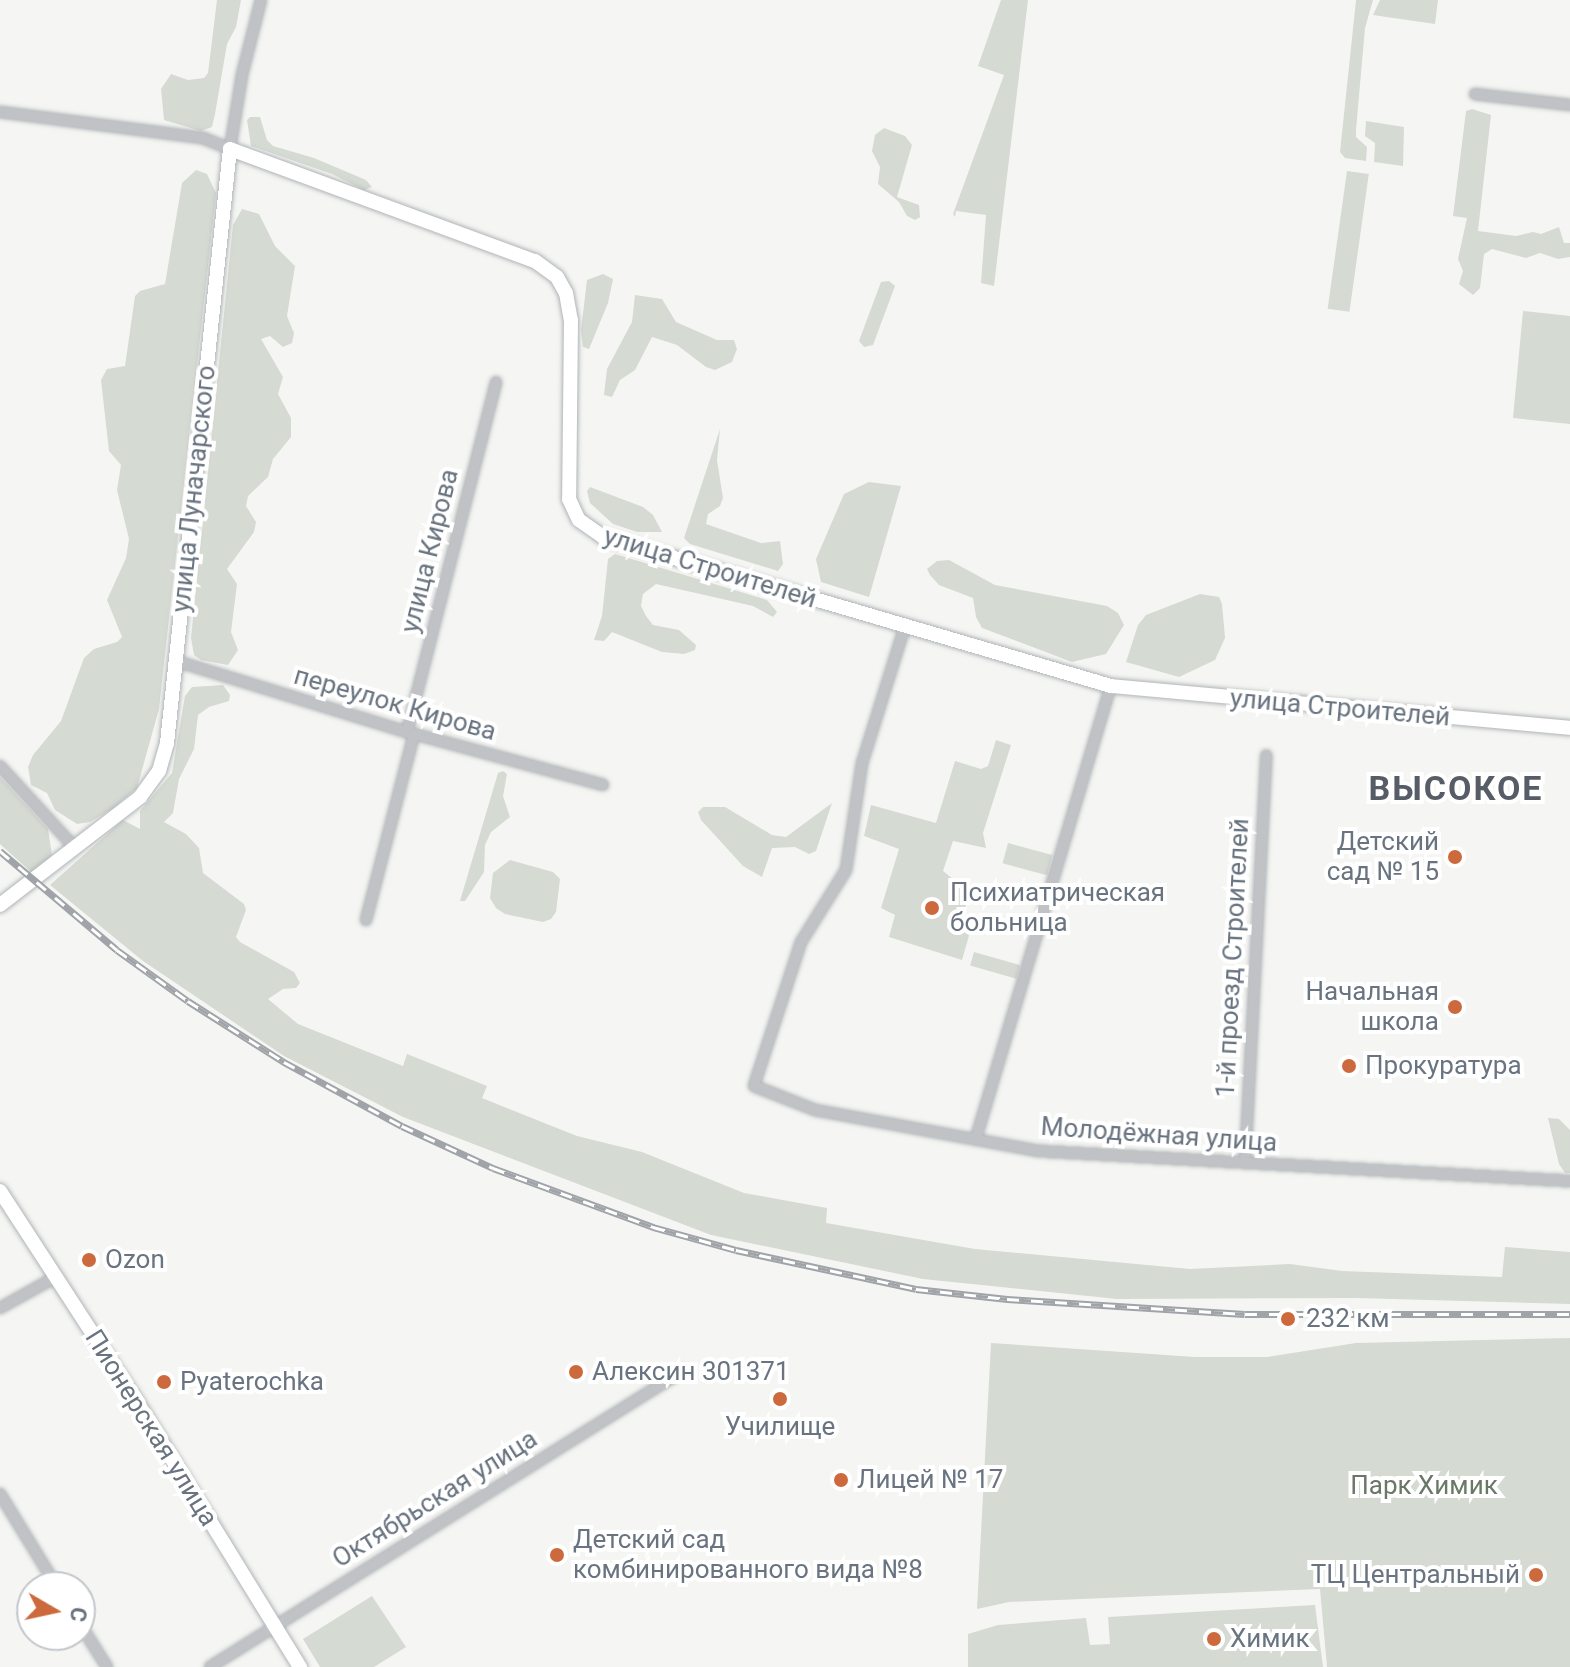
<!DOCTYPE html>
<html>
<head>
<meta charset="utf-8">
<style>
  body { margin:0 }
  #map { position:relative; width:1570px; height:1667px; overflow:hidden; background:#f5f6f3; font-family:Roboto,sans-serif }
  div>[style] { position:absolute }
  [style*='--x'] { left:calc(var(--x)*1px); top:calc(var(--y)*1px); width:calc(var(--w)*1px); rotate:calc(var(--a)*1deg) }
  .green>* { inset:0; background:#d5dad3; transform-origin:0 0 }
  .roads { filter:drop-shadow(0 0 2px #b0b4b8) drop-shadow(0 0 2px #b0b4b8) }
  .street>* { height:10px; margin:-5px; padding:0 5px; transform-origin:5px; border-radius:5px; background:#c0c2c6 }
  .secondary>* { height:14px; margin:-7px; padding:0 7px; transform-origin:7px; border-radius:7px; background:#fff }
  .rail>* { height:7px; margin-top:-3.5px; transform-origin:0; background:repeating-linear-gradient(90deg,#fff 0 12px,#a0a4a9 0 24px); box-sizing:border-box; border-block:2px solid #a0a4a9 }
  .dots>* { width:22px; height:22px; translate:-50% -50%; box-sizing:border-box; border:4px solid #fff; border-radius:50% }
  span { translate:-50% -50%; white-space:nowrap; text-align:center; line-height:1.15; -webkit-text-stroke:8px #fff; paint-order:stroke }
  .street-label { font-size:26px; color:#697480 }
  .poi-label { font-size:26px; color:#697480 }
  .right { translate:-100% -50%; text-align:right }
  .left { translate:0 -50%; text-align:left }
  .park-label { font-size:26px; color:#697867 }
  .district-label { font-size:34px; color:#565d66; font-weight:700; letter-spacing:2px }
  .north { position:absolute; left:16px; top:1571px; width:80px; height:80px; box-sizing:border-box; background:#fff; border:2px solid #c3c7cc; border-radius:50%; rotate:99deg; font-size:22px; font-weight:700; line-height:32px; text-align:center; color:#697480 }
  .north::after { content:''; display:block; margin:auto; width:28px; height:36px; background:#cc6a3d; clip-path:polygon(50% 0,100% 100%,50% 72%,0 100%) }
</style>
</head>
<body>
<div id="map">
  <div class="green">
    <i style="clip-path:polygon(217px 0,241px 0,236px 27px,227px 44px,215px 114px,212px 127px,201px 131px,164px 120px,161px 89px,171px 74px,188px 80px,204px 78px,208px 73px)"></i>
    <i style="clip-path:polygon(1001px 0,1028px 0,994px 286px,981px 283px,986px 215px,956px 211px,955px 217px,953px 214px,1004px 75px,978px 66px)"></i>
    <i style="clip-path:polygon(1356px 0,1373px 0,1365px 28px,1356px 130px,1356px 137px,1367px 147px,1366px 161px,1345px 158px,1340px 152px)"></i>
    <i style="clip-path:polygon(1380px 0,1438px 0,1435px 24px,1373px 15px)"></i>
    <i style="clip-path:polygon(1472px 109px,1491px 115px,1478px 231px,1516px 236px,1533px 232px,1541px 234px,1559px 227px,1564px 243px,1570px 243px,1570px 257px,1558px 259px,1540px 253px,1526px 258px,1492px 249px,1484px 254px,1480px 288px,1473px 295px,1459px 284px,1463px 271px,1458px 259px,1467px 218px,1453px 216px,1466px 111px)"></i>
    <i style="clip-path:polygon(250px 117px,260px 117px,267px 140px,273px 146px,314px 158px,366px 180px,372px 187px,364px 190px,332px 174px,251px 146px,247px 120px)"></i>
    <i style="clip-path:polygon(1366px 121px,1404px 127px,1403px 166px,1374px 162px,1375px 143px,1365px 136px)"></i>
    <i style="clip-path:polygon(884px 128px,905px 136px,912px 145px,897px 197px,919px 205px,920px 217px,915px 220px,907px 216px,899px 202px,878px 184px,880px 167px,872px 151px,875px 135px)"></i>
    <i style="clip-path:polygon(196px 170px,207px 174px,216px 193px,159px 709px,137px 788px,112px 809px,90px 822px,77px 824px,55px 810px,47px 793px,31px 785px,28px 767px,33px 755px,61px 721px,84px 658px,94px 649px,117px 642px,122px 637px,107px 600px,126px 558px,129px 539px,117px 490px,121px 465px,109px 451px,101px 380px,107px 369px,125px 366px,135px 296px,140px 291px,165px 284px,182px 183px)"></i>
    <i style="left:1347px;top:171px;width:22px;height:139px;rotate:8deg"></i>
    <i style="clip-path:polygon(242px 209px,259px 214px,275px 246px,295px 266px,287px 316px,294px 333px,292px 343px,283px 347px,270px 336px,261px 339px,283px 377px,278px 394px,291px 418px,291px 437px,273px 459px,268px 477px,248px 496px,246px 506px,256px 522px,254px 532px,227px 569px,237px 584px,231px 632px,238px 650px,228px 665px,201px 660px,194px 655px,191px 638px,233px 225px)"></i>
    <i style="clip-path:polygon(603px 274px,613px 279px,608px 303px,589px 349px,583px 347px,581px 330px,587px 280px)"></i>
    <i style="clip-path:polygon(889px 281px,895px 286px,873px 345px,864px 347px,859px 341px,881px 282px)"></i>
    <i style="clip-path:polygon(635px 295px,662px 299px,676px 322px,717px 340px,734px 340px,737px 349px,732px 362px,715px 370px,706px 367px,677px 345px,652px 337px,635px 370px,620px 380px,612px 397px,604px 395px,607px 369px,632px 322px)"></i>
    <i style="clip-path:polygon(1523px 311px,1570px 316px,1570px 424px,1513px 418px)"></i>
    <i style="clip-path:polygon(720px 429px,717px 460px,723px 498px,720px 506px,708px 514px,706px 524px,761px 543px,780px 541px,783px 564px,778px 571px,690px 544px,684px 538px)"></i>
    <i style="clip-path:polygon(869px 482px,901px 486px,869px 597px,821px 582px,816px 559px,844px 494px)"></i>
    <i style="clip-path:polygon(590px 487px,643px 507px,653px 515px,662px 532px,637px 532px,613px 524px,590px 503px,587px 491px)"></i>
    <i style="clip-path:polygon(615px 554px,767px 600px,777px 612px,773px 617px,753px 606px,656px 584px,643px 594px,641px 606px,646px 616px,653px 625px,679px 630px,696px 645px,695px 650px,684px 654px,662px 652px,612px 632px,604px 641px,594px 640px,602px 616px,608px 559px)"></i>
    <i style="clip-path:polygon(949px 560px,995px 585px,1107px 606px,1118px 613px,1124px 625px,1106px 654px,1072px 662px,982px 628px,976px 617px,973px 598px,939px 585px,930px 575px,927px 569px,937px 561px)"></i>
    <i style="clip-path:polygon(1200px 594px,1219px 597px,1222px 604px,1225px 638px,1215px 660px,1179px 677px,1126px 662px,1138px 625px,1146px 615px)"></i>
    <i style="clip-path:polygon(223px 685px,230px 695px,229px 701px,209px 707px,198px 715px,194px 749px,179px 779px,173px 813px,164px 822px,186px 834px,199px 848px,203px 873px,244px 904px,246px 910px,236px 937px,240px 942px,294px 972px,300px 983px,296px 988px,283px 989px,268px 999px,298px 1024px,403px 1066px,407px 1054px,487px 1086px,482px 1098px,577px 1136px,642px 1152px,744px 1193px,827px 1208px,826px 1223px,975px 1249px,1190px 1269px,1290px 1264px,1342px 1271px,1502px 1277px,1505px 1247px,1570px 1252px,1570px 1304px,1357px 1298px,1117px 1299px,923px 1279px,711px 1235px,403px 1117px,284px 1056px,143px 961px,50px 885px,123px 820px,140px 829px,140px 811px,172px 773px,185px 696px,192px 687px)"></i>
    <i style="clip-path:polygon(996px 740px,1011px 745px,983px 833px,986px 848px,953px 841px,943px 871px,953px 879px,972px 884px,961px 922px,972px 925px,962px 960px,889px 937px,895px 915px,881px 908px,899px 849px,864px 836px,871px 805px,936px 823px,955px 761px,981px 769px,988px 766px)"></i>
    <i style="clip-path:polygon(503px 771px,507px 774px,503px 796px,510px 817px,491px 832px,485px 845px,484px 872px,465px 901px,460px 901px,498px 773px)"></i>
    <i style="clip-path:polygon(0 777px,48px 829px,52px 855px,33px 874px,0 844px)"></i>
    <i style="clip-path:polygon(832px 803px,816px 851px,809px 854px,795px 847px,772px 848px,762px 877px,743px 866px,701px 820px,698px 812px,703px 807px,725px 807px,772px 835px,786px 837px)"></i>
    <i style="left:1008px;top:843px;width:46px;height:21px;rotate:15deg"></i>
    <i style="clip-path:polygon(510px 860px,553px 872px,560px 879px,556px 912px,551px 919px,543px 922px,505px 914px,496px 908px,490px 898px,493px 873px)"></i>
    <i style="left:974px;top:952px;width:48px;height:14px;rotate:16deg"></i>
    <i style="clip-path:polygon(1548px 1118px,1559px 1119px,1570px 1130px,1570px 1173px,1565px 1173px,1559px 1164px)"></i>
    <i style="clip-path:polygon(1570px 1338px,1570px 1667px,1327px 1667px,1320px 1589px,1009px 1602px,977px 1609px,991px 1343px,1195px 1357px,1267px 1357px,1356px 1343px)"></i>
    <i style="clip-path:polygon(372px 1596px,406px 1647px,374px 1667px,320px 1667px,303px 1639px)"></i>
    <i style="clip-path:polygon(1315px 1605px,1323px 1667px,968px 1667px,968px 1634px,998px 1625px,1086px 1618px,1090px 1645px,1110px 1644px,1108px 1617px)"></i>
  </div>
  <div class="roads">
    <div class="street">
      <i style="--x:1475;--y:94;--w:96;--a:6.6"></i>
      <i style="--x:0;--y:112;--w:205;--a:7.3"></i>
      <i style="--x:203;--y:138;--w:29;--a:22"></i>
      <i style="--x:230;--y:149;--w:75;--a:-80.8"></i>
      <i style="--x:242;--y:75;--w:77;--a:-75.8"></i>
      <i style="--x:905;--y:626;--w:144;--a:107.4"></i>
      <i style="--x:862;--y:763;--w:108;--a:98.5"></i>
      <i style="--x:846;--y:870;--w:85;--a:122"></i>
      <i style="--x:801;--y:942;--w:151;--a:108.1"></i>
      <i style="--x:754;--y:1086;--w:66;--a:21.5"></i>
      <i style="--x:815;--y:1110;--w:227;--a:10.4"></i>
      <i style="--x:1038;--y:1151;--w:533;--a:3.23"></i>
      <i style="--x:176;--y:661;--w:242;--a:17.1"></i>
      <i style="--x:407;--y:732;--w:203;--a:15.1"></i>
      <i style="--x:407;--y:732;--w:361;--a:-75.7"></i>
      <i style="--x:0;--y:766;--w:110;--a:47.6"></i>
      <i style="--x:366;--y:920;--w:192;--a:-75.5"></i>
      <i style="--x:976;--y:1138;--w:472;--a:-73.4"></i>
      <i style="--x:1245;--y:1163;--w:408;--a:-87"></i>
      <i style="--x:0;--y:1308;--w:64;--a:-29"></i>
      <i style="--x:0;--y:1494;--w:109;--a:58.5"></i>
      <i style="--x:80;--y:1624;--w:51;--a:57.9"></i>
      <i style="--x:210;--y:1667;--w:559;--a:-32.07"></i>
    </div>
    <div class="secondary">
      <i style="--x:0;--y:905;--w:177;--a:-37.6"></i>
      <i style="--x:140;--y:797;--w:32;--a:-54"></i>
      <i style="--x:159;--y:771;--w:29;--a:-74"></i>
      <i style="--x:167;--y:743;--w:597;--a:-83.95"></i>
      <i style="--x:230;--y:149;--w:325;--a:20.2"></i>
      <i style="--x:535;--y:261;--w:27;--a:36"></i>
      <i style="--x:557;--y:277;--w:18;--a:61"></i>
      <i style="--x:566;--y:293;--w:27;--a:80"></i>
      <i style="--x:571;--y:320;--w:179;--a:90.6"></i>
      <i style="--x:569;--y:499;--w:23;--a:65"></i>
      <i style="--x:579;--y:520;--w:29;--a:35"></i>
      <i style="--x:603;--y:537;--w:529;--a:16.35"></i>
      <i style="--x:1111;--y:686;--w:461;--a:5.2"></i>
      <i style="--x:0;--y:1191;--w:242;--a:57"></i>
      <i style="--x:132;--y:1394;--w:321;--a:58.4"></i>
    </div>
  </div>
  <div class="rail">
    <i style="--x:0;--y:851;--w:153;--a:40.2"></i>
    <i style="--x:117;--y:950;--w:87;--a:35.7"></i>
    <i style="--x:188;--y:1001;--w:114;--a:32.4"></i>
    <i style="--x:284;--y:1062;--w:134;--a:28.5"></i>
    <i style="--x:402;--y:1126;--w:100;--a:24.8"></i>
    <i style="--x:493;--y:1168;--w:171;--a:20.2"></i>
    <i style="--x:653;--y:1227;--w:86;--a:15.5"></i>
    <i style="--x:736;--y:1250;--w:184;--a:12.2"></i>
    <i style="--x:916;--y:1289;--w:92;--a:6.3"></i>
    <i style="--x:1007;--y:1299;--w:238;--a:3.6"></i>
    <i style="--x:1245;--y:1314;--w:325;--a:0"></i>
  </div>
  <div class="dots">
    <i style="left:1455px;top:857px;background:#cc6a3d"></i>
    <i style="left:932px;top:908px;background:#cc6a3d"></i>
    <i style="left:1455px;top:1007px;background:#cc6a3d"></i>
    <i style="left:1349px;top:1066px;background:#cc6a3d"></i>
    <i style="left:89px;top:1260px;background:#cc6a3d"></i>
    <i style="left:1288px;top:1319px;background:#cc6a3d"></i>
    <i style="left:576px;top:1372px;background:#cc6a3d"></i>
    <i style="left:164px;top:1382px;background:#cc6a3d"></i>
    <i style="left:780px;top:1399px;background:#cc6a3d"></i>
    <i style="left:841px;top:1480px;background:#cc6a3d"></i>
    <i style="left:557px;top:1555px;background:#cc6a3d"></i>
    <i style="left:1536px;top:1575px;background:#cc6a3d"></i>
    <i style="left:1214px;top:1639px;background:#cc6a3d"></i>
  </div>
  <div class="street-label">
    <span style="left:194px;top:489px;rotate:-84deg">улица Луначарского</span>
    <span style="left:430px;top:551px;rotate:-76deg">улица Кирова</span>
    <span style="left:710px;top:568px;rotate:17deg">улица Строителей</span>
    <span style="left:395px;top:704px;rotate:16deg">переулок Кирова</span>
    <span style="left:1340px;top:708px;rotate:5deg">улица Строителей</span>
    <span style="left:1233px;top:958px;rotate:-87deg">1-й проезд Строителей</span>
    <span style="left:1159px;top:1135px;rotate:4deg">Молодёжная улица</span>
    <span style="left:151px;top:1428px;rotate:58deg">Пионерская улица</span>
    <span style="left:435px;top:1499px;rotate:-32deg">Октябрьская улица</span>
  </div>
  <div class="poi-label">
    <span class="right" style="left:1439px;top:857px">Детский<br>сад № 15</span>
    <span class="left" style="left:950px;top:908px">Психиатрическая<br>больница</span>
    <span class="right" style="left:1439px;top:1007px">Начальная<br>школа</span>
    <span class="left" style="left:1365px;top:1066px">Прокуратура</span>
    <span class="left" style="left:105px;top:1260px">Ozon</span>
    <span class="left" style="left:1306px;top:1319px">232 км</span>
    <span class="left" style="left:592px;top:1372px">Алексин 301371</span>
    <span class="left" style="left:180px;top:1382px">Pyaterochka</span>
    <span style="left:780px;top:1427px">Училище</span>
    <span class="left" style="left:857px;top:1480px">Лицей № 17</span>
    <span class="left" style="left:573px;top:1555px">Детский сад<br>комбинированного вида №8</span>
    <span class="right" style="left:1520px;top:1575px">ТЦ Центральный</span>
    <span class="left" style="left:1230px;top:1639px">Химик</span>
  </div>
  <div class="park-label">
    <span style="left:1424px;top:1486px">Парк Химик</span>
  </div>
  <div class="district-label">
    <span style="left:1456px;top:789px">ВЫСОКОЕ</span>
  </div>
  <div class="north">С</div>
</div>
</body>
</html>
